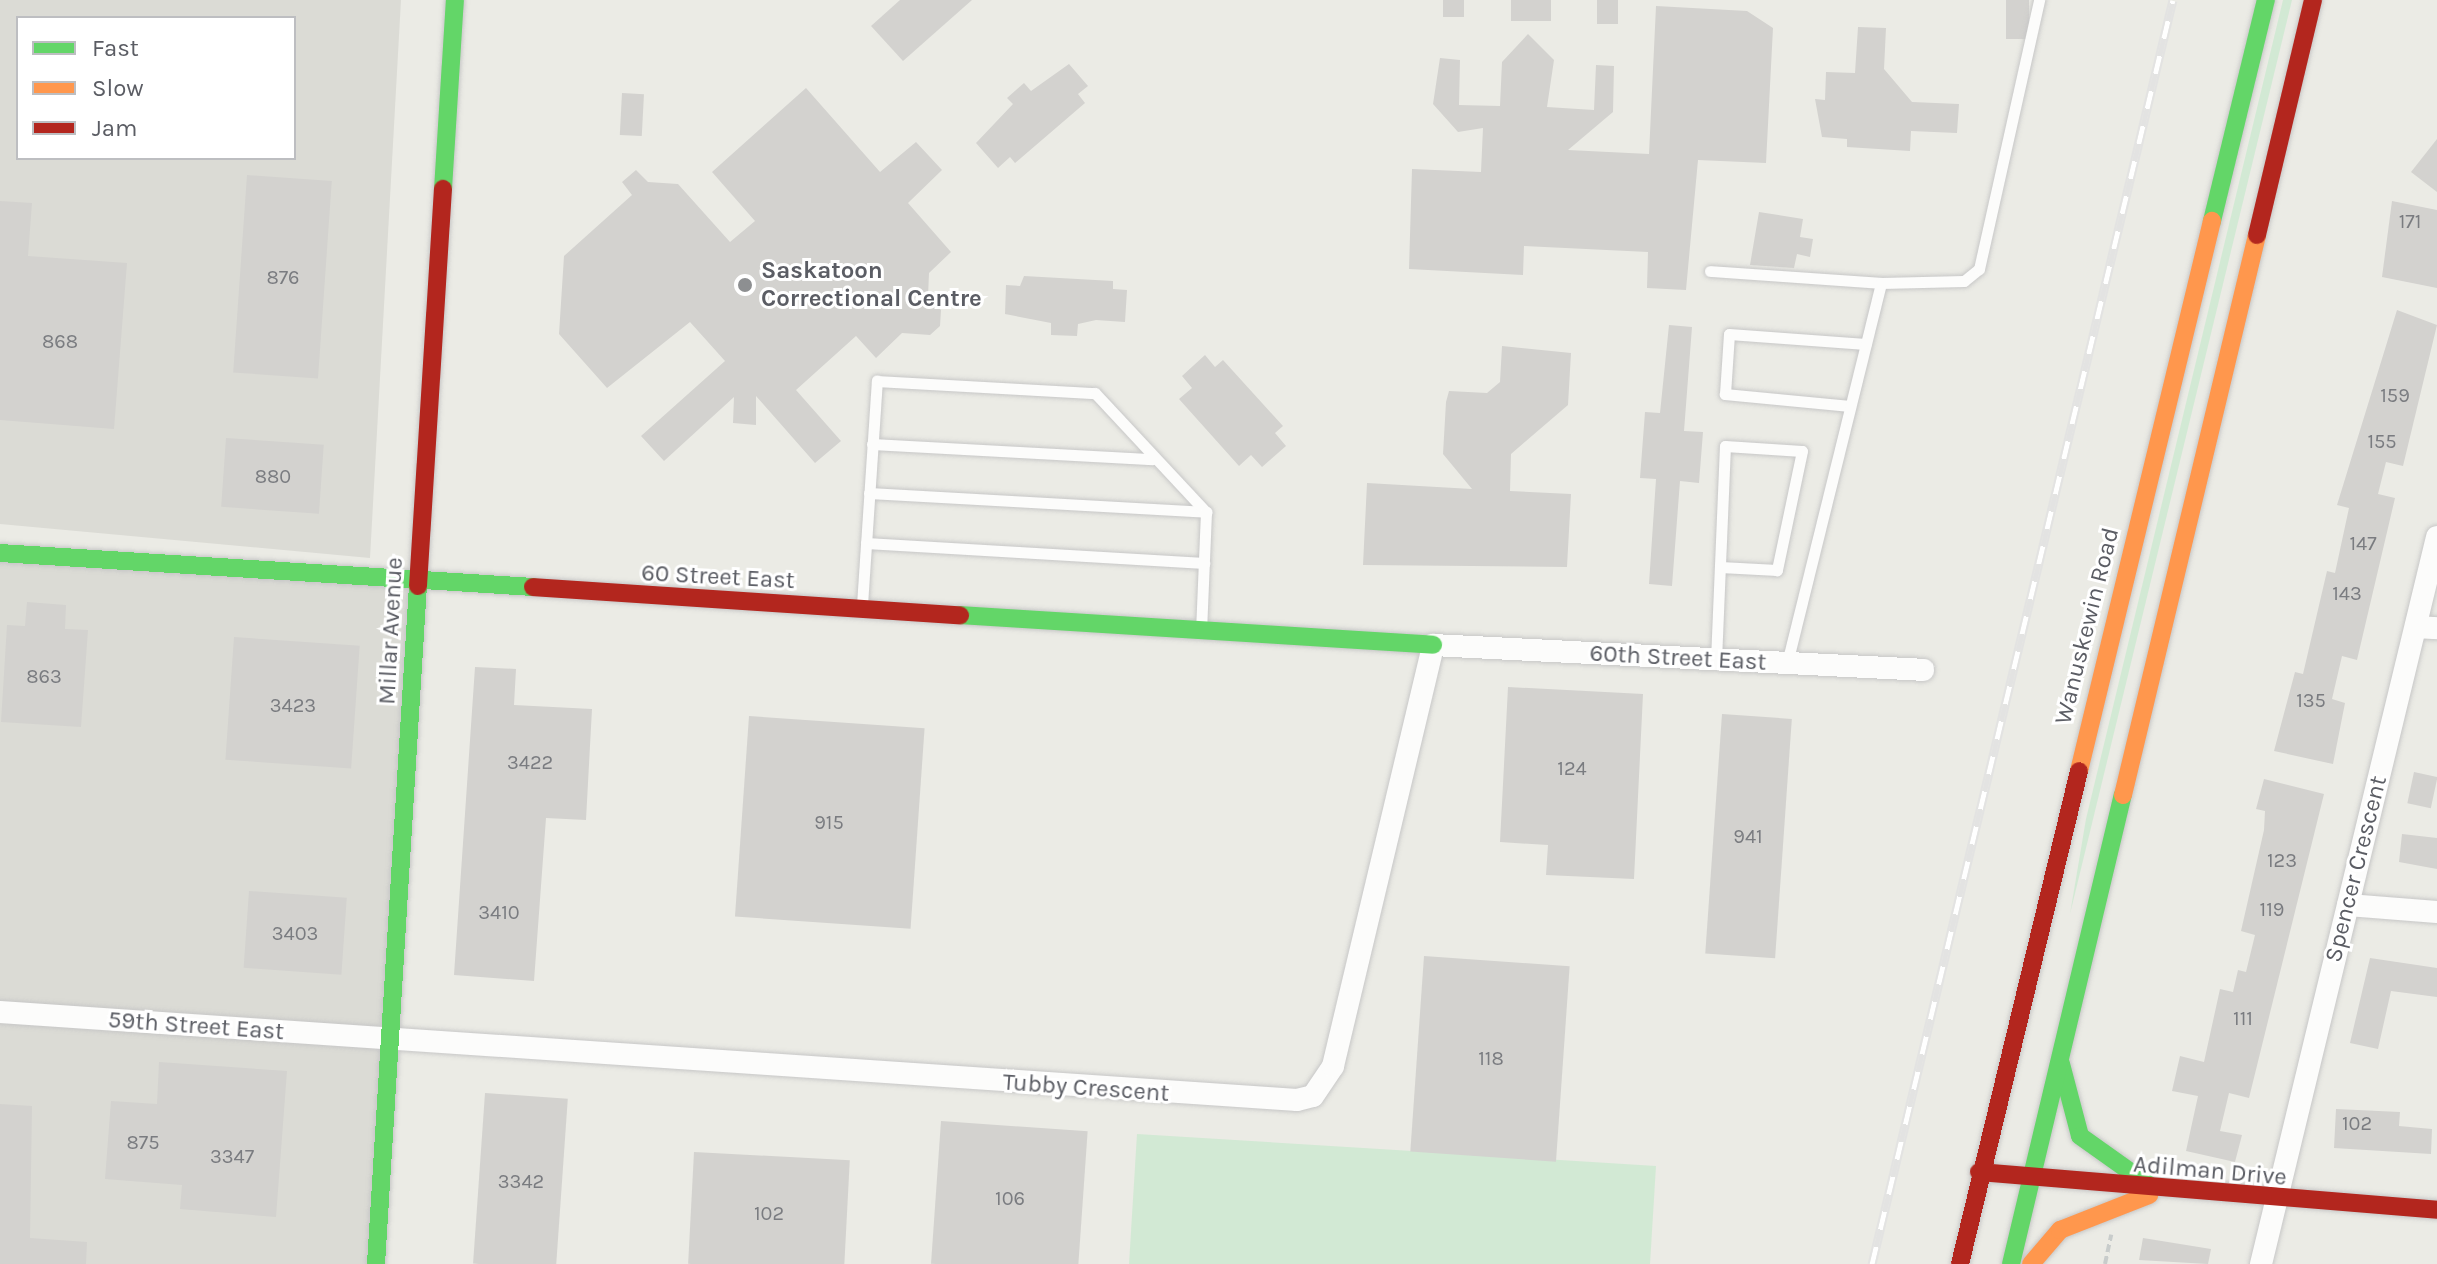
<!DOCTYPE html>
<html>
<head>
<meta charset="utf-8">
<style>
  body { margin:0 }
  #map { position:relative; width:2437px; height:1264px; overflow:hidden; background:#ebebe5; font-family:Karla,sans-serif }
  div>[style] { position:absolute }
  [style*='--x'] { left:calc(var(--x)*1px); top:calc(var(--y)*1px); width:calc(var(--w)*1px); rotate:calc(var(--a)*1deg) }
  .industrial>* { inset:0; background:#dbdbd5; transform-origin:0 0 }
  .green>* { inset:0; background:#d2e9d4 }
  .building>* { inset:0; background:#d3d2cf; transform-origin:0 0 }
  .path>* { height:4px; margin-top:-2px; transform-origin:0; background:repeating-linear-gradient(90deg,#c8cccb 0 8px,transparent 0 12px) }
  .roads { filter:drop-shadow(0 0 2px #c7c7c7) drop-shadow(0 0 2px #c7c7c7) }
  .lane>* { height:11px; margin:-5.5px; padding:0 5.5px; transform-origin:5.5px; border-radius:5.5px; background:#fcfcfb }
  .street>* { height:22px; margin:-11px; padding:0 11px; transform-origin:11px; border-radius:11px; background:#fcfcfb }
  .fast>* { height:18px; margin:-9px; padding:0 9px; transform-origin:9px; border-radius:9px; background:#63d668 }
  .slow>* { height:18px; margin:-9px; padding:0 9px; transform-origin:9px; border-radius:9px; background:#ff974d }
  .jam>* { height:18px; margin:-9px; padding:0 9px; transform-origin:9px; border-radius:9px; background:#b3261e }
  .rail>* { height:9px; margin-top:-4.5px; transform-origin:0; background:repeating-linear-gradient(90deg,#fff 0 18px,#e3e3e2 0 36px); box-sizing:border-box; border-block:2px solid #e3e3e2 }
  .dots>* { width:22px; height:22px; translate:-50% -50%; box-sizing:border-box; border:4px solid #fff; border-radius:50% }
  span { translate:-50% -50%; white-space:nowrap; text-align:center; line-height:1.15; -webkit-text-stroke:6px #fff; paint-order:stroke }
  .number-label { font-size:20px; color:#7a7c80 }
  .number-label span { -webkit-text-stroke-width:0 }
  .poi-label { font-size:24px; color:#5b5d64; font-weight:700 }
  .left { translate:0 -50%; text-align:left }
  .street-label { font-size:24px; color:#5b5d64 }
  .legend { position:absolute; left:16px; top:16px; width:280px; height:144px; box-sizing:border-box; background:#fff; border:2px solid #bdbec1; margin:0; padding:10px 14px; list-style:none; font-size:24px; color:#5b5d64 }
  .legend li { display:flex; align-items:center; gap:16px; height:40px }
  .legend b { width:40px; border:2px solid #bdbec1 }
</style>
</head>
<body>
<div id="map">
  <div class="industrial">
    <i style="clip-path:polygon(evenodd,0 0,401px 0,370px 558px,0 524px,0 0,18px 18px,294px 18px,294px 158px,18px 158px,18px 18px)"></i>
    <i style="left:0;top:553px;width:418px;height:711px;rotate:4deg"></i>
  </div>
  <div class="green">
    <i style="clip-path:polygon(2283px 0,2292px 0,2070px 914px,2086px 819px)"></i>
    <i style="clip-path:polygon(1137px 1134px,1656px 1166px,1650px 1264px,1129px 1264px)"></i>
  </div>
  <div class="building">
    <i style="clip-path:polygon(900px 0,972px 0,903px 61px,871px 26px)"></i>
    <i style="left:1443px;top:0;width:21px;height:17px"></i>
    <i style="left:1511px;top:0;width:40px;height:21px"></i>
    <i style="left:1597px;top:0;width:21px;height:24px"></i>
    <i style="left:2006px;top:0;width:23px;height:39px"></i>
    <i style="clip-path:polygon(1656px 6px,1747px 11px,1773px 28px,1766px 163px,1698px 160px,1686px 290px,1647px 288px,1648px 252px,1524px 246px,1523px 275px,1409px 269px,1412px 169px,1481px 172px,1483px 128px,1458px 132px,1433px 104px,1440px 58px,1460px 60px,1459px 105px,1500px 106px,1502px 62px,1528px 34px,1554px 60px,1547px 107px,1594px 110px,1596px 65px,1614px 66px,1613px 112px,1568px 150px,1649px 154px)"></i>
    <i style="clip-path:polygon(1858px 27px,1886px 28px,1884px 69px,1912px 102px,1959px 104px,1957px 133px,1911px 131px,1910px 151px,1847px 147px,1847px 139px,1822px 137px,1815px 99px,1825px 100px,1826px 72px,1855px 73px)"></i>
    <i style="clip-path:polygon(1069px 64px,1088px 86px,1078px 94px,1085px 103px,1015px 163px,1010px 157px,998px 168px,976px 143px,1013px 104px,1007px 98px,1024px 83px,1031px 91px)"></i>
    <i style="clip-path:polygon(806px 88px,880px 172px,916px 142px,942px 170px,908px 203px,951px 252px,929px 273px,928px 297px,941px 310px,940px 326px,930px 335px,902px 333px,876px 358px,856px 336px,796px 390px,841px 441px,815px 463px,756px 396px,756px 425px,733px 423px,734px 397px,664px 461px,641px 436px,725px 361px,690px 322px,607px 388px,559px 334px,564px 256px,632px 195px,622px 182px,636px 170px,648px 182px,678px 184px,730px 242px,755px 221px,712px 172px)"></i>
    <i style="left:622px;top:93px;width:22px;height:42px;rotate:3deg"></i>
    <i style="clip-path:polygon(2437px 139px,2437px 192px,2411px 172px)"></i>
    <i style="left:247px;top:175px;width:85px;height:198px;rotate:4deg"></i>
    <i style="clip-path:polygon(0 201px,32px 203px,28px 256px,127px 263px,114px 429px,0 420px)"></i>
    <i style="clip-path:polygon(2392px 201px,2437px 210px,2437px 288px,2382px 277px)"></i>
    <i style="clip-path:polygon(1759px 212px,1803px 219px,1800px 237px,1813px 239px,1810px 257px,1797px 254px,1794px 268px,1750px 265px)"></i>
    <i style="clip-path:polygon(1024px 276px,1113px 281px,1113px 289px,1127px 290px,1125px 322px,1096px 320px,1078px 324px,1077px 336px,1051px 335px,1051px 323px,1005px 314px,1006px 285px,1020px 286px)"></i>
    <i style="clip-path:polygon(2397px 310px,2437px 325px,2403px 466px,2386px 462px,2378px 494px,2395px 498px,2357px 660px,2342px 656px,2332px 699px,2345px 703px,2333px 764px,2274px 751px,2295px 672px,2303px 674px,2327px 571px,2335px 573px,2349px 508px,2337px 505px)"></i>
    <i style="clip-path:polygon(1669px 325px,1692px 327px,1684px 431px,1703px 432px,1699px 483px,1680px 481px,1672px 586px,1649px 584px,1656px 479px,1640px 478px,1645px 412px,1660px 413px)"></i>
    <i style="clip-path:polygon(1502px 346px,1571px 353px,1568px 405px,1511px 454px,1510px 491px,1571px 494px,1567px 567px,1363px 565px,1367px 483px,1472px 489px,1443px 454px,1446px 402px,1449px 391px,1487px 393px,1500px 382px)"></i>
    <i style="clip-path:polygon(1205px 355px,1215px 367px,1223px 360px,1283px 426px,1275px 433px,1286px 446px,1262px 467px,1251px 455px,1239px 466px,1179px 399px,1192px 388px,1182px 376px)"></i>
    <i style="left:226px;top:438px;width:98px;height:69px;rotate:4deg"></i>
    <i style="clip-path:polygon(27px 602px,66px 605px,65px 629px,88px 630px,81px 727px,1px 722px,7px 625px,25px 626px)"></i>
    <i style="left:234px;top:637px;width:126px;height:123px;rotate:4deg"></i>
    <i style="clip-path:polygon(475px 667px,516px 669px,514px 705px,592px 709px,586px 820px,546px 818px,534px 981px,454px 975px)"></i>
    <i style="clip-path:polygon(1508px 687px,1643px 694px,1634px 879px,1546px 875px,1548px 845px,1500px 842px)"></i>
    <i style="left:1722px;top:714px;width:70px;height:240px;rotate:4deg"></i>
    <i style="left:749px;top:716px;width:176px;height:201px;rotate:4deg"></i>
    <i style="left:2414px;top:772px;width:24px;height:32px;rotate:12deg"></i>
    <i style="clip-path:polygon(2264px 779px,2324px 794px,2249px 1098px,2229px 1093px,2220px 1131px,2242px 1135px,2235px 1162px,2186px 1151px,2198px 1096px,2172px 1091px,2180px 1056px,2204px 1062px,2220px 989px,2233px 992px,2238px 970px,2246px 972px,2255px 935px,2241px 931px,2264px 830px,2265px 811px,2256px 809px)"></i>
    <i style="clip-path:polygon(2402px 834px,2437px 838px,2437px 869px,2399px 862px)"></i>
    <i style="left:249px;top:891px;width:98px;height:77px;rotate:4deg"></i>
    <i style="left:1424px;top:956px;width:146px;height:196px;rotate:4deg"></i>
    <i style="clip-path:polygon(2370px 958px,2437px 968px,2437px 997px,2391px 991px,2378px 1049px,2350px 1043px)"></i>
    <i style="clip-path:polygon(159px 1062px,287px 1071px,276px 1217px,180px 1209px,182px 1185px,105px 1179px,111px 1101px,157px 1104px)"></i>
    <i style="left:485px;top:1093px;width:83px;height:171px;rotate:4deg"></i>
    <i style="clip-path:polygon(0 1104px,32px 1106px,30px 1238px,87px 1242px,86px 1264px,0 1264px)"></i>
    <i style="clip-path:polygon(2336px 1109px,2400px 1112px,2399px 1126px,2432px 1129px,2431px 1154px,2334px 1148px)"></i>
    <i style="left:941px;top:1121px;width:147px;height:143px;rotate:4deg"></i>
    <i style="left:694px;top:1152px;width:156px;height:112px;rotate:3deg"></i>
    <i style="clip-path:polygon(2143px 1238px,2211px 1249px,2208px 1264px,2139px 1260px)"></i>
  </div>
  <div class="path">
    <i style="--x:2105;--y:1264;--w:30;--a:-78"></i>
  </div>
  <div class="roads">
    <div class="lane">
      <i style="--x:1710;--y:271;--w:171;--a:4"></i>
      <i style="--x:1850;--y:406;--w:126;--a:-174.5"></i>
      <i style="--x:1725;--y:394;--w:60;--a:-86.2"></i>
      <i style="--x:1729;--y:334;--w:137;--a:4.2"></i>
      <i style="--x:872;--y:444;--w:281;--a:3.1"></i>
      <i style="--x:869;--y:493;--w:338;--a:3.2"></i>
      <i style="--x:866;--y:543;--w:339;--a:3.4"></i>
      <i style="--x:862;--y:605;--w:225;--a:-86.2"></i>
      <i style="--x:877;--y:381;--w:218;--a:3.2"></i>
      <i style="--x:1095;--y:393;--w:163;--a:47"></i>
      <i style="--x:1206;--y:512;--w:117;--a:92.4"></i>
      <i style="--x:1716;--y:660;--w:214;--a:-87.6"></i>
      <i style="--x:1725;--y:446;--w:77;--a:3.7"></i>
      <i style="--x:1802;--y:451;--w:122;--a:101.9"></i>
      <i style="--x:1777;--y:570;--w:57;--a:-177"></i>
      <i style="--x:1787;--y:663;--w:391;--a:-76.1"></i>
      <i style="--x:1881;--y:283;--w:83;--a:-1.4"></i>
      <i style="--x:1964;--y:281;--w:19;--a:-39"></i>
      <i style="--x:1979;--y:269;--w:276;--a:-77.4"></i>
    </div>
    <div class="street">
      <i style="--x:2416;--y:627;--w:21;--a:3"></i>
      <i style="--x:2348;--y:905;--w:89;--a:4.5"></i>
      <i style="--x:0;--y:1012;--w:1300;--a:3.88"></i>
      <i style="--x:1297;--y:1100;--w:16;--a:-14"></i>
      <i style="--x:1313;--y:1096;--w:36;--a:-56"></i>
      <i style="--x:1333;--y:1066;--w:433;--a:-76.6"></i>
      <i style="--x:1433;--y:645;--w:491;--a:2.9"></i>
      <i style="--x:2261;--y:1264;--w:748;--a:-76.39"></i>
    </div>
    <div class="fast">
      <i style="--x:443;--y:189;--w:189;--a:-86.4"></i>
      <i style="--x:2212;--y:221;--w:228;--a:-76.3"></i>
      <i style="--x:0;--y:553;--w:534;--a:3.65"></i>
      <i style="--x:960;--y:615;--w:474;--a:3.6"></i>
      <i style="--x:2061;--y:1064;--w:74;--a:75.2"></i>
      <i style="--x:2080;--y:1136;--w:85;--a:35.4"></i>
      <i style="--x:376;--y:1264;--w:679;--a:-86.46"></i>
      <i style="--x:2011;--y:1264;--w:482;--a:-76.6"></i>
    </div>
    <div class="slow">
      <i style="--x:2079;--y:771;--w:566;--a:-76.41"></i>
      <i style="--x:2123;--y:795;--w:576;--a:-76.54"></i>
      <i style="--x:2031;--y:1264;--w:45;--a:-49.5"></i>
      <i style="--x:2060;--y:1230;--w:96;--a:-21.5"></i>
    </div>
    <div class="jam">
      <i style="--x:2257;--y:235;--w:242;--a:-76.6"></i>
      <i style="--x:418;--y:586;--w:398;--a:-86.4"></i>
      <i style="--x:533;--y:587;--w:428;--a:3.8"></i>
      <i style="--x:1979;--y:1172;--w:460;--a:4.7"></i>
      <i style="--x:1960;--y:1264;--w:507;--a:-76.43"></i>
    </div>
  </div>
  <div class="rail">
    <i style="--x:1872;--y:1264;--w:1299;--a:-76.61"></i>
  </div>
  <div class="dots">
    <i style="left:745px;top:285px;background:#8d8f91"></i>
  </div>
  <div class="number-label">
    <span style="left:2410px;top:221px">171</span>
    <span style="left:283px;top:277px">876</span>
    <span style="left:60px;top:341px">868</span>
    <span style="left:2395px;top:395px">159</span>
    <span style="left:2382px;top:441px">155</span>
    <span style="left:273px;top:476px">880</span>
    <span style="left:2363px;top:543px">147</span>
    <span style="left:2347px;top:593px">143</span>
    <span style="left:44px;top:676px">863</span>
    <span style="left:2311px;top:700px">135</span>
    <span style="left:293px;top:705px">3423</span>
    <span style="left:530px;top:762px">3422</span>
    <span style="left:1572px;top:768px">124</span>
    <span style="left:829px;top:822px">915</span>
    <span style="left:1748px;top:836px">941</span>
    <span style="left:2282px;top:860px">123</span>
    <span style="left:2272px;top:909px">119</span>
    <span style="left:499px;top:912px">3410</span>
    <span style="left:295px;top:933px">3403</span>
    <span style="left:2243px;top:1018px">111</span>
    <span style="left:1491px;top:1058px">118</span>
    <span style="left:2357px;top:1123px">102</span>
    <span style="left:143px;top:1142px">875</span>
    <span style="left:232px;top:1156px">3347</span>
    <span style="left:521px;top:1181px">3342</span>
    <span style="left:1010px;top:1198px">106</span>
    <span style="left:769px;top:1213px">102</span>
  </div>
  <div class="poi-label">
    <span class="left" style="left:761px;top:285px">Saskatoon<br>Correctional Centre</span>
  </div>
  <div class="street-label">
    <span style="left:718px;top:577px;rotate:3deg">60 Street East</span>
    <span style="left:2087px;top:626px;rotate:-76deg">Wanuskewin Road</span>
    <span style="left:391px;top:631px;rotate:-87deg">Millar Avenue</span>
    <span style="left:1678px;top:658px;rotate:3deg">60th Street East</span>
    <span style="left:2356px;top:869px;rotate:-76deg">Spencer Crescent</span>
    <span style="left:196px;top:1026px;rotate:4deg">59th Street East</span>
    <span style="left:1086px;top:1088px;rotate:4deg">Tubby Crescent</span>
    <span style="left:2210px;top:1171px;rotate:5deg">Adilman Drive</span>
  </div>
  <ul class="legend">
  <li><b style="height:10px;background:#63d668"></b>Fast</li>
  <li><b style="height:10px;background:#ff974d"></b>Slow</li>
  <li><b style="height:10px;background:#b3261e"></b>Jam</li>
  </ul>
</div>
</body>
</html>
